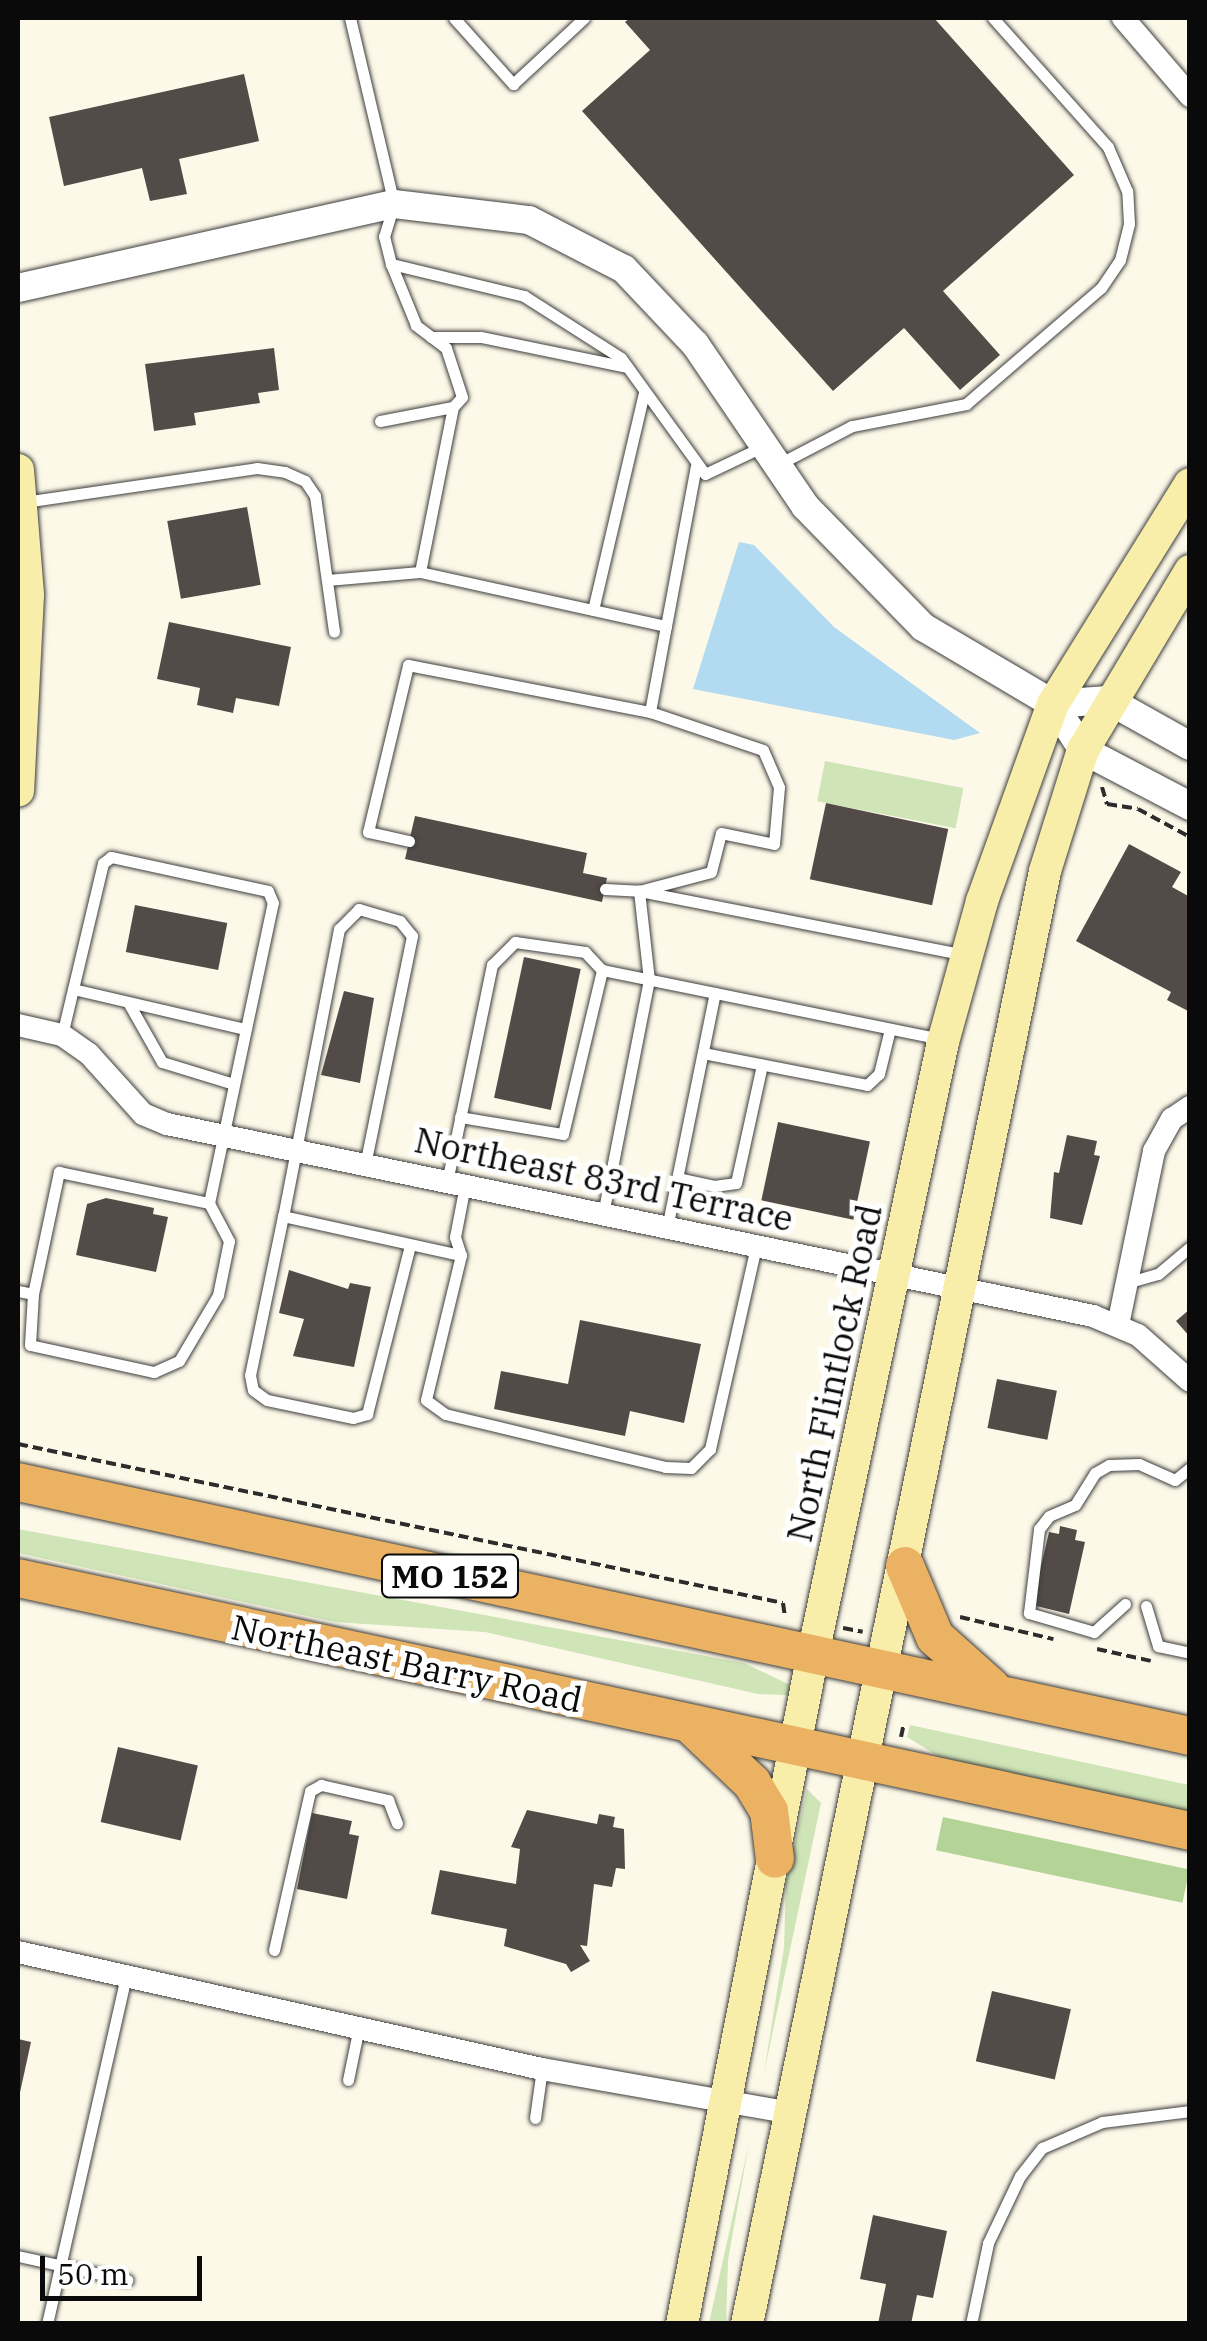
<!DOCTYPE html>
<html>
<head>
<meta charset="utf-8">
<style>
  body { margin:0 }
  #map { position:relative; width:1207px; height:2341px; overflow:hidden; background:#fdf9e9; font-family:"IBM Plex Serif",serif }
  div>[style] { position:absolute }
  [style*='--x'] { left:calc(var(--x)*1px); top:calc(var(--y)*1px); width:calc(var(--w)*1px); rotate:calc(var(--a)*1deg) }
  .green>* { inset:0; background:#cfe4b7; transform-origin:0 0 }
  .forest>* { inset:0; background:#b3d397; transform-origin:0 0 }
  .water>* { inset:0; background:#b2daf0 }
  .building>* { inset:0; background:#524b48; transform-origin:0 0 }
  .path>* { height:4px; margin-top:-2px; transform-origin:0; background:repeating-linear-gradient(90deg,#2c2c2c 0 10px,transparent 0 15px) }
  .roads { filter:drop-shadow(0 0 2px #3d3d3d) drop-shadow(0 0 2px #3d3d3d) }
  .service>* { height:11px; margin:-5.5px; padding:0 5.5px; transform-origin:5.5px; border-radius:5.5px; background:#fff }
  .minor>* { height:22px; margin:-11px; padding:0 11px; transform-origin:11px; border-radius:11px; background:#fff }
  .tertiary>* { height:28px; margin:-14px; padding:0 14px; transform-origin:14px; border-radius:14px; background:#fff }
  .secondary>* { height:32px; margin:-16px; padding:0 16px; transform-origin:16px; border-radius:16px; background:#f8eea9 }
  .trunk>* { height:38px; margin:-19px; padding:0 19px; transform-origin:19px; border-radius:19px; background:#eab262 }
  span { translate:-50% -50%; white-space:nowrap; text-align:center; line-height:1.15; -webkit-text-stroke:10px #fff; paint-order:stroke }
  .shield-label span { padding:2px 8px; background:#fff; border:2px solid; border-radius:8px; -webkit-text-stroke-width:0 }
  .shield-label { font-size:32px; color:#0a0a0a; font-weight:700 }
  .street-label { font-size:35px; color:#0a0a0a }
  .frame { position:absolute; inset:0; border:20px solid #0a0a0a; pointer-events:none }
  .scale { position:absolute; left:40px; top:2256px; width:162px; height:45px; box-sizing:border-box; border:5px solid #0a0a0a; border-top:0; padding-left:12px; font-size:30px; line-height:35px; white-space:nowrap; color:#0a0a0a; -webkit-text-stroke:8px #fff; paint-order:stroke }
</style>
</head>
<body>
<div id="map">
  <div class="green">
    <i style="left:825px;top:761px;width:141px;height:41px;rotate:11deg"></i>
    <i style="clip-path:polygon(18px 1529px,744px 1663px,790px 1685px,789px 1695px,758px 1694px,485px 1632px,335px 1622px,18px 1553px)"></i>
    <i style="clip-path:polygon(910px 1725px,1189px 1785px,1189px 1814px,941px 1758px,907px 1737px)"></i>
    <i style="clip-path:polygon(807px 1789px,821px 1803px,764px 2073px,784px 1948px,786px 1883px)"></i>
    <i style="clip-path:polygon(749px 2143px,728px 2260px,726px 2323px,709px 2323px)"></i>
  </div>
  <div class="forest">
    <i style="left:943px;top:1817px;width:252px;height:34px;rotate:12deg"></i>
  </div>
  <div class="water">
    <i style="clip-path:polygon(739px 542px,754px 545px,834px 627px,980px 733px,954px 740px,693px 689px)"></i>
  </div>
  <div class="building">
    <i style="clip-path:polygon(630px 18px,934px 18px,1074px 175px,943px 291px,1000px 355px,960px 390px,904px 328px,833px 391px,582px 111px,650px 50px,625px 22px)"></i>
    <i style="clip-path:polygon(244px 74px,259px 141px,179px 159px,187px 194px,150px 201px,142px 168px,64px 186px,49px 117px)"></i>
    <i style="clip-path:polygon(274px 348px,279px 390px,258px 393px,260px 403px,194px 413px,196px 425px,154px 431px,145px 364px)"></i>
    <i style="left:247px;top:507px;width:79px;height:81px;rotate:80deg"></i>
    <i style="clip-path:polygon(169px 622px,291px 647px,279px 706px,236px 698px,233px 713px,197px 705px,200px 688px,157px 679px)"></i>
    <i style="left:826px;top:803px;width:125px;height:78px;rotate:12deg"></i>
    <i style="clip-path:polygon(415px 816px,587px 853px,583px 873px,607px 878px,602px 902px,405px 859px)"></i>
    <i style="clip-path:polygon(1129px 844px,1181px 872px,1172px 887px,1190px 897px,1190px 1012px,1167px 1000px,1171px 992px,1076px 941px)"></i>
    <i style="left:135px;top:905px;width:94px;height:48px;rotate:11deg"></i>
    <i style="left:524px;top:957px;width:58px;height:144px;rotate:12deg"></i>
    <i style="clip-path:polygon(344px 991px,374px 998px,360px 1083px,321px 1075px)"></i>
    <i style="left:778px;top:1122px;width:94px;height:80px;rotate:12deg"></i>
    <i style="clip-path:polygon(1067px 1135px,1097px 1141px,1094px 1155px,1100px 1156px,1082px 1225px,1050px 1218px,1054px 1172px,1059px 1173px)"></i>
    <i style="clip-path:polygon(106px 1198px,154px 1208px,153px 1214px,168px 1217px,156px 1272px,76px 1255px,87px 1204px)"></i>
    <i style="clip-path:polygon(289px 1270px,348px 1289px,350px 1283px,371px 1287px,354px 1367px,293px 1356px,304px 1319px,279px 1313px)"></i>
    <i style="clip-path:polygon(1190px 1309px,1190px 1337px,1176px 1321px)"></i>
    <i style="clip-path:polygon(580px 1320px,701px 1344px,684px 1423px,630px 1411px,625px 1436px,494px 1409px,501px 1371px,568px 1384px)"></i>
    <i style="left:997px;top:1379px;width:61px;height:50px;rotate:11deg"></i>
    <i style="clip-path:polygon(1060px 1526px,1077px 1530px,1075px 1540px,1085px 1542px,1069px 1614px,1032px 1605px,1049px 1532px,1059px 1534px)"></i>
    <i style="left:118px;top:1747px;width:82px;height:77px;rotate:13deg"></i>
    <i style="clip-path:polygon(527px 1810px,597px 1824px,599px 1814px,615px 1817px,613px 1827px,624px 1829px,625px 1869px,616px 1868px,612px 1887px,594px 1884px,587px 1946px,580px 1945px,590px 1961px,571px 1972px,566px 1964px,504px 1946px,507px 1929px,431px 1914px,440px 1870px,516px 1884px,520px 1849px,511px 1847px)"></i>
    <i style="clip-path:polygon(312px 1813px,352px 1821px,349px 1834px,359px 1836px,347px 1899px,297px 1889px)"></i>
    <i style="left:992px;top:1991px;width:81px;height:72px;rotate:13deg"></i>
    <i style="clip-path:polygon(18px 2039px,31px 2042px,19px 2097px,18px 2096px)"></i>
    <i style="clip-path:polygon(873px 2215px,947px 2231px,933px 2298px,917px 2295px,911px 2324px,878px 2324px,886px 2284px,860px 2279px)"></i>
  </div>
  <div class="path">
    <i style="--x:1102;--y:787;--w:18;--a:74"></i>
    <i style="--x:1107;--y:804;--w:31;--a:9"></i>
    <i style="--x:1138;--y:809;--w:59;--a:28.3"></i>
    <i style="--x:18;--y:1444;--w:781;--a:11.74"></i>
    <i style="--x:783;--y:1603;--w:14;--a:82"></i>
    <i style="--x:960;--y:1617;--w:96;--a:13.3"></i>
    <i style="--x:843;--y:1628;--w:20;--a:11"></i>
    <i style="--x:1097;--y:1649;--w:55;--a:12.5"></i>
    <i style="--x:901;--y:1737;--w:14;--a:-78"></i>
  </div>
  <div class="roads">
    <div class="service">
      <i style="--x:350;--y:18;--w:191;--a:76.7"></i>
      <i style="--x:394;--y:204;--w:34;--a:107"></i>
      <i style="--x:384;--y:236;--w:29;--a:76"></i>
      <i style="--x:391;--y:264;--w:137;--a:13.5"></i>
      <i style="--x:524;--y:296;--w:115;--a:32.6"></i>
      <i style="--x:621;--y:358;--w:143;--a:54.1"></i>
      <i style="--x:705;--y:474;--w:65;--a:-25.4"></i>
      <i style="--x:454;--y:18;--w:89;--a:48.2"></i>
      <i style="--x:513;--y:84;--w:97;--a:-42.9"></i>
      <i style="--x:431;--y:337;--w:50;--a:0"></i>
      <i style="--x:481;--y:337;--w:149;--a:11.6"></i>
      <i style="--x:380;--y:421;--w:74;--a:-10.9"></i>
      <i style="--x:453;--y:407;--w:13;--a:-48"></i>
      <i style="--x:462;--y:397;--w:52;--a:-108.1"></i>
      <i style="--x:446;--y:348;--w:38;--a:-143"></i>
      <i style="--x:416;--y:325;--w:66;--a:-112.3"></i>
      <i style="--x:777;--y:465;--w:85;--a:-27.5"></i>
      <i style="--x:852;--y:426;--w:116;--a:-10.9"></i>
      <i style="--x:966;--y:404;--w:178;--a:-40.7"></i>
      <i style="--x:1101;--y:288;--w:34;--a:-56"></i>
      <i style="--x:1120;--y:260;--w:37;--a:-76"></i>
      <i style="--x:1129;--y:224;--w:33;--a:-93"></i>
      <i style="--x:1127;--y:191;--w:48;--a:-113.4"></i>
      <i style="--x:1108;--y:147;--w:173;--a:-131.7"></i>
      <i style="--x:24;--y:502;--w:235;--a:-8.3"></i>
      <i style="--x:257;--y:468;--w:28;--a:8"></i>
      <i style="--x:285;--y:472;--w:22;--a:24"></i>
      <i style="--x:305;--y:481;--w:18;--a:56"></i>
      <i style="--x:315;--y:496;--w:137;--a:82"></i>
      <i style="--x:420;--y:572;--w:168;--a:-78.7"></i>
      <i style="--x:327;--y:580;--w:93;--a:-4.9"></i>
      <i style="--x:420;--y:572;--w:252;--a:12.4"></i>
      <i style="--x:666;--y:626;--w:163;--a:-79.4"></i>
      <i style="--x:593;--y:610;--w:224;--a:-76.8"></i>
      <i style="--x:409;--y:841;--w:42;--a:-167.6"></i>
      <i style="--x:368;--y:832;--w:172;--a:-76.5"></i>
      <i style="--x:408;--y:665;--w:247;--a:11"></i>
      <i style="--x:650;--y:712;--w:87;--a:-79.5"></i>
      <i style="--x:605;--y:889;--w:34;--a:3"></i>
      <i style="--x:639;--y:891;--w:74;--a:-14.8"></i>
      <i style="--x:711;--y:872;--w:40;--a:-75.6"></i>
      <i style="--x:721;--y:833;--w:54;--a:11.7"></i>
      <i style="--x:774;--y:844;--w:57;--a:-85"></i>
      <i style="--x:779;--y:787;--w:40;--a:-113.4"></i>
      <i style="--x:763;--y:750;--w:119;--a:-161.4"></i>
      <i style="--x:73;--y:989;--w:177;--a:13.1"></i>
      <i style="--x:128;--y:1002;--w:69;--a:60.5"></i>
      <i style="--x:162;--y:1062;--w:75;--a:17"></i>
      <i style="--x:703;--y:1053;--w:167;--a:11"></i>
      <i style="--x:867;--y:1085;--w:16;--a:-43"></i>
      <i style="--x:879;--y:1074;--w:46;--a:-76.3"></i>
      <i style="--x:460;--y:1117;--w:104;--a:9.4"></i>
      <i style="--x:563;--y:1134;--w:169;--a:-76.6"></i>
      <i style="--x:365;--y:1165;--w:234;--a:-78.4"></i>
      <i style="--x:412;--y:936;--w:19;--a:-129"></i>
      <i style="--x:400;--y:921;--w:43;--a:-163.7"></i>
      <i style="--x:359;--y:909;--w:28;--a:135"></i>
      <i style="--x:339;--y:929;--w:292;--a:101"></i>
      <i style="--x:283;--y:1216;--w:182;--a:12.4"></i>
      <i style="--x:677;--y:1178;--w:38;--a:12"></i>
      <i style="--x:714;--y:1186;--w:22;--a:-8"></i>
      <i style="--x:736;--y:1183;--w:121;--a:-77.6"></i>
      <i style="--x:447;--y:1182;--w:222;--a:-78.3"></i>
      <i style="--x:492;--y:965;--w:33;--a:-45"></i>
      <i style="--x:515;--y:942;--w:71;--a:8.1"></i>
      <i style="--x:585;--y:952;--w:25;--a:47"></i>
      <i style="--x:602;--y:970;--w:345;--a:11.5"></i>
      <i style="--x:465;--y:1185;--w:53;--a:100.9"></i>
      <i style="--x:455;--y:1237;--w:19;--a:72"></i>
      <i style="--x:461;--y:1255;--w:149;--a:103.6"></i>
      <i style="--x:426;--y:1400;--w:24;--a:36"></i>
      <i style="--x:445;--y:1414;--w:226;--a:13.5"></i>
      <i style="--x:665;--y:1467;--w:26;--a:2"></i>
      <i style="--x:691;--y:1468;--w:27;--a:-45"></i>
      <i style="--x:710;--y:1449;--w:208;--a:-77.2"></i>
      <i style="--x:603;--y:1214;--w:238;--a:-78.9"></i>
      <i style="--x:649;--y:980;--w:90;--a:-96.4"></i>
      <i style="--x:639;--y:891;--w:332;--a:11.1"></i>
      <i style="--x:283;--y:1216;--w:162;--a:101.7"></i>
      <i style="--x:250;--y:1375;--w:15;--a:79"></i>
      <i style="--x:253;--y:1390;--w:17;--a:36"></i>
      <i style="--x:267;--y:1400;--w:88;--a:11.8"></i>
      <i style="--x:353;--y:1418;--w:15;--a:-16"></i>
      <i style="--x:367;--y:1414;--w:174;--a:-75.7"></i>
      <i style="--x:667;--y:1228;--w:240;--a:-78.5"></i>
      <i style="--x:1126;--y:1283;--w:33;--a:-16"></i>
      <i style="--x:1158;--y:1274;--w:42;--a:-40.2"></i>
      <i style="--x:18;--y:1291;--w:15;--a:11"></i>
      <i style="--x:33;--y:1294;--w:51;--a:93.4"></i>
      <i style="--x:30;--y:1345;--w:127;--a:12.3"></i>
      <i style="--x:154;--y:1372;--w:27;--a:-24"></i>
      <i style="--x:179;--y:1361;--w:77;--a:-59.4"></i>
      <i style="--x:218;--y:1295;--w:55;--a:-78.5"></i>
      <i style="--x:229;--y:1241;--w:43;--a:-117.8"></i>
      <i style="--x:209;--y:1203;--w:307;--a:-78"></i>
      <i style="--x:273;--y:903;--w:13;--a:-113"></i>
      <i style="--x:268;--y:891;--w:161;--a:-167.8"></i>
      <i style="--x:111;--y:857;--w:10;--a:143"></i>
      <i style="--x:103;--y:863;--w:177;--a:103.4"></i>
      <i style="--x:33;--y:1294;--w:125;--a:-78"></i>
      <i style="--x:59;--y:1172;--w:153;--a:11.7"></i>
      <i style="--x:1125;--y:1604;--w:42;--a:137.9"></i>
      <i style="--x:1094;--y:1632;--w:68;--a:-163.7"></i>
      <i style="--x:1029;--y:1613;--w:85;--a:-83.2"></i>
      <i style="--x:1039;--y:1529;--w:16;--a:-52"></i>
      <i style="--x:1049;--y:1516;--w:28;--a:-23"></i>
      <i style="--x:1075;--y:1505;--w:38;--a:-58"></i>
      <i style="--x:1095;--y:1473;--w:16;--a:-30"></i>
      <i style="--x:1109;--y:1465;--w:30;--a:-2"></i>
      <i style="--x:1139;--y:1464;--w:39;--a:24"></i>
      <i style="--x:1175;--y:1480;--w:19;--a:-39"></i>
      <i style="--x:1146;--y:1606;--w:42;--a:73.3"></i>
      <i style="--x:1158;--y:1646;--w:33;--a:12"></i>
      <i style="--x:274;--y:1950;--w:163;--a:-77.2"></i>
      <i style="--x:310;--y:1791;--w:13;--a:-29"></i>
      <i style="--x:321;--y:1785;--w:69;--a:12.6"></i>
      <i style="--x:388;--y:1800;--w:25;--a:69"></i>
      <i style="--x:348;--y:2080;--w:54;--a:-78.3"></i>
      <i style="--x:535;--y:2118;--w:49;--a:-81.9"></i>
      <i style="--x:18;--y:2256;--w:112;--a:12.4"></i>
      <i style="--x:47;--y:2324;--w:356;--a:-77.2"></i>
      <i style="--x:971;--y:2324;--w:83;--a:-78.1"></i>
      <i style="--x:988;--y:2243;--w:74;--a:-64.5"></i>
      <i style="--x:1020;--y:2176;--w:36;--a:-52"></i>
      <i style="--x:1042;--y:2148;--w:65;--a:-23.4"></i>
      <i style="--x:1102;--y:2122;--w:89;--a:-7.1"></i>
    </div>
    <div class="minor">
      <i style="--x:1123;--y:18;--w:103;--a:49.3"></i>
      <i style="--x:18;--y:1025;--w:45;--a:12.8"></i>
      <i style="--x:62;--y:1035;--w:33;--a:35"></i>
      <i style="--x:89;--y:1054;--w:81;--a:48"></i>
      <i style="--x:143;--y:1114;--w:26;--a:23"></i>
      <i style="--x:167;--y:1124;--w:946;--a:11.71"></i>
      <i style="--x:1093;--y:1316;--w:49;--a:22.9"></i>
      <i style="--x:1138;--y:1335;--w:69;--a:41.5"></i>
      <i style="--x:1118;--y:1325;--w:178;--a:-78.3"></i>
      <i style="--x:1154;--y:1151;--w:37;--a:-61"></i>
      <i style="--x:1172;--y:1119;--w:22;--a:-34"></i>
      <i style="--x:18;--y:1952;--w:537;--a:12.59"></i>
      <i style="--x:542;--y:2069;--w:254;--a:10"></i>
    </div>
    <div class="tertiary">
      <i style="--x:18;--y:288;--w:385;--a:-12.6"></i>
      <i style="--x:394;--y:204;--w:136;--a:6.8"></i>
      <i style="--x:529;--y:220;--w:107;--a:27.3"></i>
      <i style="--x:624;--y:269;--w:103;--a:46.6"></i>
      <i style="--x:695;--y:344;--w:196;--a:55.8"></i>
      <i style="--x:805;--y:506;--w:169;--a:45.7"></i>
      <i style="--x:923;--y:627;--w:151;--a:30.6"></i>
      <i style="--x:1053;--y:704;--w:55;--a:56.9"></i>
      <i style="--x:1083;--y:750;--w:121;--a:27.6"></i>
      <i style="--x:1053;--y:704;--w:55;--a:-4.2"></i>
      <i style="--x:1108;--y:700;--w:94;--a:29.3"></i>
    </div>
    <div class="secondary">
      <i style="--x:18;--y:470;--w:125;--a:85.4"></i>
      <i style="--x:28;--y:595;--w:196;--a:92.9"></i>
      <i style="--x:682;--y:2324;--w:683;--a:-78.94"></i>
      <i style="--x:813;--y:1654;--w:626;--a:-78.01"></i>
      <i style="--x:943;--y:1042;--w:146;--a:-74.5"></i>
      <i style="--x:982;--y:901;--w:209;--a:-70.2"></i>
      <i style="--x:1053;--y:704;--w:259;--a:-58.1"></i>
      <i style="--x:747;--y:2324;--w:1483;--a:-78.41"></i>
      <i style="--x:1045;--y:871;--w:127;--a:-72.6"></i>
      <i style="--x:1083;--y:750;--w:209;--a:-59.1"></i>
    </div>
    <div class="trunk">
      <i style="--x:18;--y:1482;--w:1199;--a:12.23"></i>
      <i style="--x:905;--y:1566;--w:77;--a:67.1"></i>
      <i style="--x:935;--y:1637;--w:76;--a:41.8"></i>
      <i style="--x:18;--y:1578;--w:1199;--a:12.18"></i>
      <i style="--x:692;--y:1726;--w:83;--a:43.5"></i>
      <i style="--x:752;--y:1783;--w:33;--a:59"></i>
      <i style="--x:769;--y:1811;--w:48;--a:82.9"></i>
    </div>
  </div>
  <div class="shield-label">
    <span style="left:450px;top:1576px">MO 152</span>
  </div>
  <div class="street-label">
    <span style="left:604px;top:1179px;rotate:12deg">Northeast 83rd Terrace</span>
    <span style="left:834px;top:1373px;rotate:-78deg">North Flintlock Road</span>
    <span style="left:407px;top:1663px;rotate:12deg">Northeast Barry Road</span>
  </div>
  <div class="frame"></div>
  <div class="scale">50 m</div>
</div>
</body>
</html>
